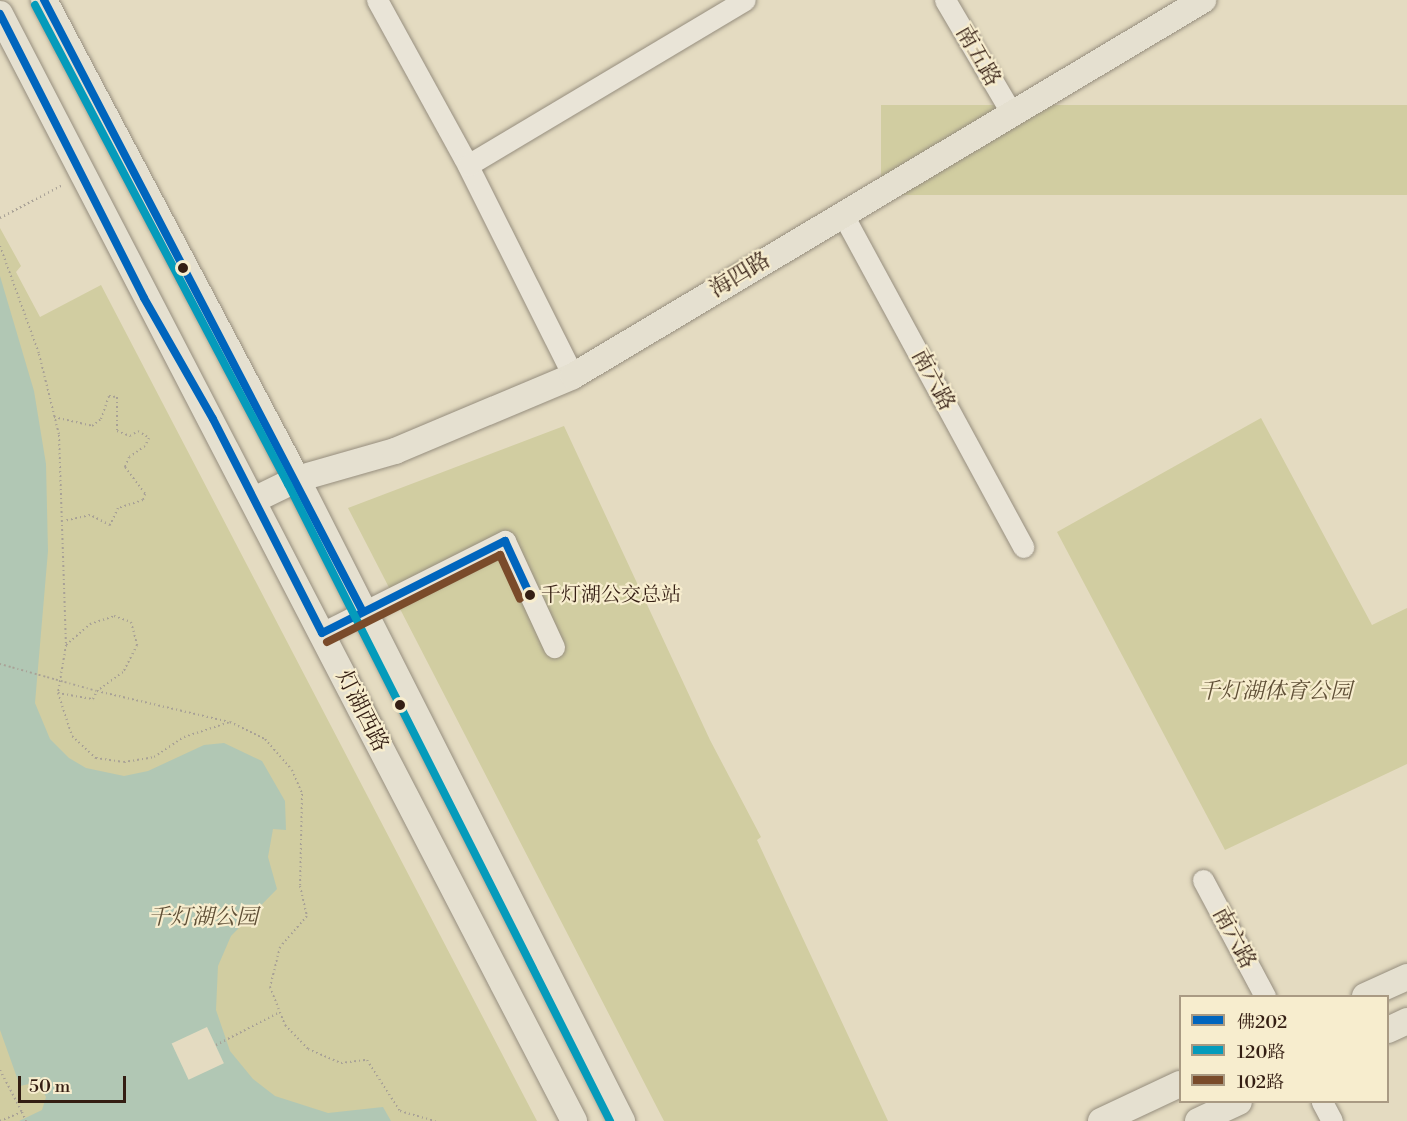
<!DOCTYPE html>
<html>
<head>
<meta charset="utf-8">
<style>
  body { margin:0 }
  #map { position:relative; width:1407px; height:1121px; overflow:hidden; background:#e4dbc1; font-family:"Libre Bodoni","Noto Serif SC",serif }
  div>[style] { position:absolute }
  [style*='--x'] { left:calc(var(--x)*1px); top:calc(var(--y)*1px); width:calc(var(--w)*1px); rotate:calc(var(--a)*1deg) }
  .green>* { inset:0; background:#d1cda1; transform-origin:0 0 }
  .water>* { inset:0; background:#b1c7b4 }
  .pier>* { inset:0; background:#e4dbc1; transform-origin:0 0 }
  .path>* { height:2px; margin-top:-1px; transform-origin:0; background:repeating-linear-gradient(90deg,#a8a196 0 1.5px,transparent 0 4.5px) }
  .roads { filter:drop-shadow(0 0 2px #968e7e) drop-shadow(0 0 2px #968e7e) }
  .minor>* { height:21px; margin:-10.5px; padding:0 10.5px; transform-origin:10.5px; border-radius:10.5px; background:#e9e4d7 }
  .major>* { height:26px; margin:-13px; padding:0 13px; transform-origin:13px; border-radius:13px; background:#e5e0d0 }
  .path-bridge>* { height:2px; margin-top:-1px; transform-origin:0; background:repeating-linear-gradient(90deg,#a8a196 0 1.5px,transparent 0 4.5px) }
  .bus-1>* { height:8px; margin:-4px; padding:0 4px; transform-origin:4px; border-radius:4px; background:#0065bd }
  .bus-2>* { height:8px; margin:-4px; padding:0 4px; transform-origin:4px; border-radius:4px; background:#059bbb }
  .bus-3>* { height:8px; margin:-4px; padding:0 4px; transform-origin:4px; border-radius:4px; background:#7a4b2a }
  .dots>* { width:16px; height:16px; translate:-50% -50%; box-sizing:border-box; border:3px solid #f7edce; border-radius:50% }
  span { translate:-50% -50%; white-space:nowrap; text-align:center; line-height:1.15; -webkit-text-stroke:4.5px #f7edce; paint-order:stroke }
  .bus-label { font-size:20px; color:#341e13 }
  .left { translate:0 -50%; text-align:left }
  .street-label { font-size:22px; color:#341e13 }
  .park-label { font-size:22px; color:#5f4f36; font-style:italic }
  .legend { position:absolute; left:1179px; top:995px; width:210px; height:108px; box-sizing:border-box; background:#f7edce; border:2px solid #a99a83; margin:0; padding:8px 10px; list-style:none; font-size:18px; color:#341e13 }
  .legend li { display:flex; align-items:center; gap:12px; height:30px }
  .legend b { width:30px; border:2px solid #a99a83 }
  .scale { position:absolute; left:18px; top:1076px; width:108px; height:27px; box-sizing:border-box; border:3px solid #341e13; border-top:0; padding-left:8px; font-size:18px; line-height:21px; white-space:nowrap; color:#341e13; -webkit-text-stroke:4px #f7edce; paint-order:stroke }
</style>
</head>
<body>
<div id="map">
  <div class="green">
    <i style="left:1407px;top:105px;width:90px;height:526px;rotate:90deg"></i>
    <i style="clip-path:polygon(0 228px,21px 266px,16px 272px,40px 317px,101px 285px,537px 1121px,0 1121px)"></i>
    <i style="clip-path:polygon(1261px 418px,1372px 625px,1407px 608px,1407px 764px,1225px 850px,1057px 532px)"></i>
    <i style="clip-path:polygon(564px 426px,710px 740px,761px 837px,757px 840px,888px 1121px,664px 1121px,348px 508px)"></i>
  </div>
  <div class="water">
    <i style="clip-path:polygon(0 276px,34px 391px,46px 464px,48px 551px,35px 703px,50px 739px,69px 758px,86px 768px,124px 776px,148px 771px,204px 745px,224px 743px,262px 761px,285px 801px,286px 830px,273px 829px,268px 857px,277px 889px,231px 936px,218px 966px,216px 1010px,230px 1051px,253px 1079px,275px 1096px,328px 1113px,383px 1107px,391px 1121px,19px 1121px,42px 1110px,46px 1097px,38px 1082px,20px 1086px,0 1030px)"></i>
  </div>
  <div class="pier">
    <i style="left:207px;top:1027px;width:40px;height:39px;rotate:65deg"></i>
  </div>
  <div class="path">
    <i style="--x:0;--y:218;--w:69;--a:-27.7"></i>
    <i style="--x:0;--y:246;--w:115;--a:70.1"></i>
    <i style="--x:39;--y:354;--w:83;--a:76.1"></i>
    <i style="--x:59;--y:435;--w:210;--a:88.1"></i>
    <i style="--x:66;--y:645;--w:49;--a:99.5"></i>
    <i style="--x:58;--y:693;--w:45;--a:72"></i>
    <i style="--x:72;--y:736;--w:33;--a:43"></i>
    <i style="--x:96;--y:758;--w:28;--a:8"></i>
    <i style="--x:124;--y:762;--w:30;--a:-9"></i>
    <i style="--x:154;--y:757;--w:36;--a:-34"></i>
    <i style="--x:184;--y:737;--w:48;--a:-18.1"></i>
    <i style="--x:230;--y:722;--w:39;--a:26"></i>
    <i style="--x:265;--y:739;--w:41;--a:48.9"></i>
    <i style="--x:292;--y:770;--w:26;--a:67"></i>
    <i style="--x:302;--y:794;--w:92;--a:91.2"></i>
    <i style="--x:300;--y:886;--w:31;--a:77"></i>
    <i style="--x:307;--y:916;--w:41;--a:131.1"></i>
    <i style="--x:280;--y:947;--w:41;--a:104"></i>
    <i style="--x:270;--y:987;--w:41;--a:68.5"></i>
    <i style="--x:285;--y:1025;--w:33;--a:46"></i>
    <i style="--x:308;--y:1049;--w:36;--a:23"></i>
    <i style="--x:341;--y:1063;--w:26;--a:-7"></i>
    <i style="--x:367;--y:1060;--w:61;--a:57.1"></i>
    <i style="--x:400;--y:1111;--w:37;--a:16"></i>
    <i style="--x:54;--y:417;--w:39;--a:13"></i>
    <i style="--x:92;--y:426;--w:11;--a:-38"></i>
    <i style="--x:101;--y:419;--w:24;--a:-71"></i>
    <i style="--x:109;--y:396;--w:8;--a:7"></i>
    <i style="--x:117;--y:397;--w:34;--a:90"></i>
    <i style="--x:117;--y:431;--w:14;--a:21"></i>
    <i style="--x:130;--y:436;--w:9;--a:-32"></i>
    <i style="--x:138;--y:431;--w:13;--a:32"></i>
    <i style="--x:149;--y:438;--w:9;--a:117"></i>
    <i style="--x:145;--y:446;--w:19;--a:145"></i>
    <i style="--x:129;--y:457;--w:11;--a:112"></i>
    <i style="--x:125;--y:467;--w:34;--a:53"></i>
    <i style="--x:145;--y:494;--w:6;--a:108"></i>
    <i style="--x:143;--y:500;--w:26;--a:162"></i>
    <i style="--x:118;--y:508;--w:19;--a:115"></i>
    <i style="--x:110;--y:525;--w:22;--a:-153"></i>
    <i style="--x:90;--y:515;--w:26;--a:167"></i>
    <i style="--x:66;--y:645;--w:32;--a:-41"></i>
    <i style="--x:90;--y:624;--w:25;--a:-18"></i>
    <i style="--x:114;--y:616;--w:18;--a:19"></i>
    <i style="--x:131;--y:622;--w:24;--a:75"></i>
    <i style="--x:137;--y:645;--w:30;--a:117"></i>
    <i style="--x:123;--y:672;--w:32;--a:144"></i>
    <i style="--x:97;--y:691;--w:136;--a:13.2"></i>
    <i style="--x:58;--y:693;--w:36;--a:10"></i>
    <i style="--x:93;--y:699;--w:9;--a:-63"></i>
    <i style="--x:216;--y:1045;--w:72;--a:-27.3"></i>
    <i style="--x:0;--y:1070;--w:47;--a:62.4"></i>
    <i style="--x:22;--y:1112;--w:24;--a:158"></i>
    <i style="--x:22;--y:1112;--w:10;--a:66"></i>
  </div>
  <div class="roads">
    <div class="minor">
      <i style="--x:377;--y:0;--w:180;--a:61.2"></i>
      <i style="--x:464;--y:158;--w:244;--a:63.4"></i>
      <i style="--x:945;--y:0;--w:130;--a:59.5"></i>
      <i style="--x:468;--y:165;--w:322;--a:-30.8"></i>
      <i style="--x:842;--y:213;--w:380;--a:61.5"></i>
      <i style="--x:322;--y:633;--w:205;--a:-26.7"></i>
      <i style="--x:505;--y:541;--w:117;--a:65.2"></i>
      <i style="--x:1203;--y:880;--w:132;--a:61.9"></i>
      <i style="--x:1322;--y:1102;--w:21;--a:62"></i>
    </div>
    <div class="major">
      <i style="--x:44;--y:0;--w:542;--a:62.16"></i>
      <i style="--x:297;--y:479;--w:720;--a:63.15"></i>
      <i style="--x:0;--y:14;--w:1247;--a:62.59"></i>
      <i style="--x:254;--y:500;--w:48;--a:-26"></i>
      <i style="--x:297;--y:479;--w:102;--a:-15.9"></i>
      <i style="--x:395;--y:451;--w:193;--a:-22.8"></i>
      <i style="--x:573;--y:376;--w:734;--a:-30.83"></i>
      <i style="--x:1365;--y:996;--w:46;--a:-24.3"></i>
      <i style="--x:1388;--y:1030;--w:21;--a:-25"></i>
      <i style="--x:1101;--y:1121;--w:87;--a:-25.1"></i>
      <i style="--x:1198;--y:1121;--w:45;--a:-24.9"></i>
    </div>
  </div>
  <div class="path-bridge">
    <i style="--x:0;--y:664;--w:101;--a:15.6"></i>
  </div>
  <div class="bus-1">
    <i style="--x:44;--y:0;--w:690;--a:62.47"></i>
    <i style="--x:0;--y:14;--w:318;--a:63.1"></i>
    <i style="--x:144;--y:298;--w:139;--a:60.3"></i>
    <i style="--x:213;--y:419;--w:240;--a:63"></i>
    <i style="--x:322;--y:633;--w:205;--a:-26.7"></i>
    <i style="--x:505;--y:541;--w:60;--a:65.2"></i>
  </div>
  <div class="bus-2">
    <i style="--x:35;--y:5;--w:542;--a:62.16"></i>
    <i style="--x:288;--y:484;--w:714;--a:63.18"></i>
  </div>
  <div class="bus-3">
    <i style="--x:327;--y:642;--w:194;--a:-26.7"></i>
    <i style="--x:500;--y:555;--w:48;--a:65.6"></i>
  </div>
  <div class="dots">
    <i style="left:183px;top:268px;background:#341e13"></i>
    <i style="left:530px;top:595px;background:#341e13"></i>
    <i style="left:400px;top:705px;background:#341e13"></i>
  </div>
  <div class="bus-label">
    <span class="left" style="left:541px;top:595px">千灯湖公交总站</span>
  </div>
  <div class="street-label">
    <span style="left:978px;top:56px;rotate:60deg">南五路</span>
    <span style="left:740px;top:275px;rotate:-31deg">海四路</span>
    <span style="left:933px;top:380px;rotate:62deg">南六路</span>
    <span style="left:362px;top:711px;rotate:63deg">灯湖西路</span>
    <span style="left:1234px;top:938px;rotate:62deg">南六路</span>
  </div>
  <div class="park-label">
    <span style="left:1275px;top:692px">千灯湖体育公园</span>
    <span style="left:203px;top:918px">千灯湖公园</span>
  </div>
  <ul class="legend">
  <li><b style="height:8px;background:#0065bd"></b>佛202</li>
  <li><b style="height:8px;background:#059bbb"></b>120路</li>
  <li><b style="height:8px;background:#7a4b2a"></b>102路</li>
  </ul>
  <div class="scale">50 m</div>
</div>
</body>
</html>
